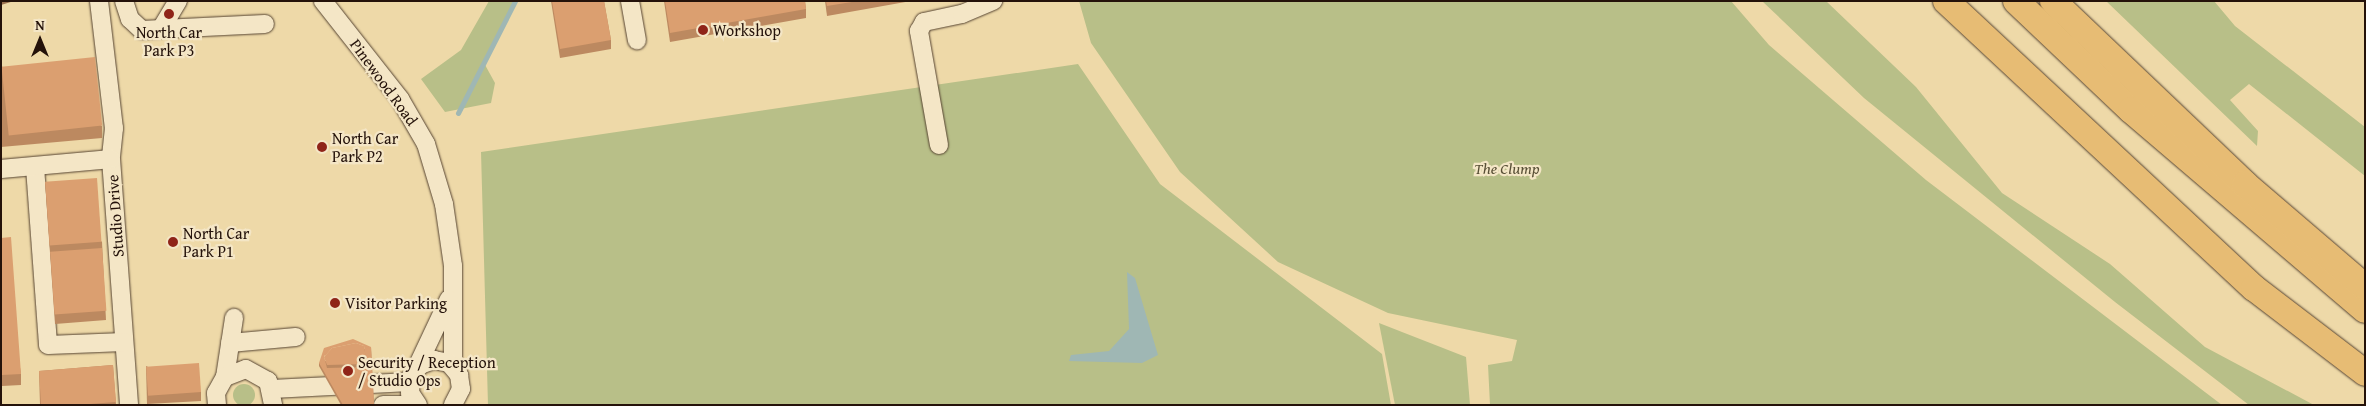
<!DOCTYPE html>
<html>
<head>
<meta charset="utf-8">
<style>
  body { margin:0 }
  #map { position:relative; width:2366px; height:406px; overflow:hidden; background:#eed9a8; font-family:"Gentium Book Plus",serif }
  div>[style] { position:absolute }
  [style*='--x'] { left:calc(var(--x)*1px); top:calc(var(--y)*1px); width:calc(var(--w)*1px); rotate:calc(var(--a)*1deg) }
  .green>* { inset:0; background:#b8bf88 }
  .round { border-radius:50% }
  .water>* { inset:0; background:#9fb7b4 }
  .stream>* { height:5px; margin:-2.5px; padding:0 2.5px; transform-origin:2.5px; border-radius:2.5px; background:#9fb7b4 }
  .roads { filter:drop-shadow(0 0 1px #564432) drop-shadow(0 0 1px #564432) }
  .minor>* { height:18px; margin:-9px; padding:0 9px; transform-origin:9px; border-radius:9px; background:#f4e6c6 }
  .highway>* { height:26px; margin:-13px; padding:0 13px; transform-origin:13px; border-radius:13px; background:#e7bc74 }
  .wall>* { inset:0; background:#bc8960 }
  .shaded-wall>* { inset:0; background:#996f4e }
  .building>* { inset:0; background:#db9f70; transform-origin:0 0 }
  .dots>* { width:14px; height:14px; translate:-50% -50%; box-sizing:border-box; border:2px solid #f4e6c6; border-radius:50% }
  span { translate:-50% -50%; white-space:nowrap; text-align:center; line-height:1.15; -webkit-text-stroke:4.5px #f4e6c6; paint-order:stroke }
  .poi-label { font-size:16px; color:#24120a }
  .left { translate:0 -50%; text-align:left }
  .street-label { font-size:16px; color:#24120a }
  .park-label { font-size:16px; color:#584f36; font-style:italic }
  .frame { position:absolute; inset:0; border:2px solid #24120a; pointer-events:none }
  .north { position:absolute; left:15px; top:15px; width:50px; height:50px; -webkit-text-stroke:4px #f4e6c6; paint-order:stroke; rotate:0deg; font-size:14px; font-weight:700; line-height:20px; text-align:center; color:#24120a }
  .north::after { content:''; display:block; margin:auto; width:18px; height:22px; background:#24120a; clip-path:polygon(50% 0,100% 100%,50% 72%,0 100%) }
</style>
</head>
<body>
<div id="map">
  <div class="green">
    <i style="clip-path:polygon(489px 1px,514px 1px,484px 63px,495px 83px,491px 103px,445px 112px,421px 79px,461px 50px)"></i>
    <i style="clip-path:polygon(1079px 1px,1731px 1px,1769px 45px,1926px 180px,2222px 405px,1490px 405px,1488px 365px,1512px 361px,1517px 340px,1388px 313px,1278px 262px,1180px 172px,1091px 43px)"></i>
    <i style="clip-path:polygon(1762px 1px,1826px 1px,1916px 87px,2002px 193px,2110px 264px,2205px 347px,2314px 405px,2249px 405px,2115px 302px,1864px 98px)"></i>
    <i style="clip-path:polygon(2106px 1px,2214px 1px,2235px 26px,2365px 127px,2365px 176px,2249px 84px,2230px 100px,2258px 131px,2257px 146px)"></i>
    <i style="clip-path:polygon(1078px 64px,1160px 184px,1382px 354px,1391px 405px,488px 405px,481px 152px)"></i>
    <i style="clip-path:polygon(1379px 323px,1466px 357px,1470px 405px,1395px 405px)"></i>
    <i class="round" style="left:233px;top:384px;width:22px;height:22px"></i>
  </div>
  <div class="water">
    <i style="clip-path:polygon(1127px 272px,1135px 278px,1158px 355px,1142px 363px,1069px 361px,1071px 355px,1109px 351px,1129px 329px)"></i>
  </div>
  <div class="stream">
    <i style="--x:458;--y:113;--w:126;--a:-63"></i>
  </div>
  <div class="roads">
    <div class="minor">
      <i style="--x:99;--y:1;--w:128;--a:83.3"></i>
      <i style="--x:114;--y:128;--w:31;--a:96"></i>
      <i style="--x:111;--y:159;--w:247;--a:85.8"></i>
      <i style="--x:124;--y:1;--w:19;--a:72"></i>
      <i style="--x:130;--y:19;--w:16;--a:43"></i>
      <i style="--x:142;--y:30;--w:123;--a:-2.8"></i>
      <i style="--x:323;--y:1;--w:125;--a:51.8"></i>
      <i style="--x:400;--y:99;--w:52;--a:60"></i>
      <i style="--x:426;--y:144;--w:63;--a:73.3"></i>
      <i style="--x:444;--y:204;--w:63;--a:81.7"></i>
      <i style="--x:453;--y:266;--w:100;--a:90"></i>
      <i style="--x:630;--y:1;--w:40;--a:80"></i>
      <i style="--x:161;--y:29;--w:33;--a:-59"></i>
      <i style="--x:939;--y:145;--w:116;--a:-100"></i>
      <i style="--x:919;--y:31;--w:10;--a:-61"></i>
      <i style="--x:924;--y:22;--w:39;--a:-12"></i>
      <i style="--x:962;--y:14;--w:34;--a:-23"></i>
      <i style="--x:35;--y:167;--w:178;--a:85.8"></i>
      <i style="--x:48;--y:345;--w:76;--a:-2.3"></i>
      <i style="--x:1;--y:169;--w:110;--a:-5.2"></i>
      <i style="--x:230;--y:343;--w:66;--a:-5.2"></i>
      <i style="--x:416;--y:369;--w:77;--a:-64.8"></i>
      <i style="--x:225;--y:377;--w:60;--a:-81.3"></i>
      <i style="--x:272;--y:389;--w:138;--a:-2.9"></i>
      <i style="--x:217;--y:405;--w:12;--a:-95"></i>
      <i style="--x:216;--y:393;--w:18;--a:-61"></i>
      <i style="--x:225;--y:377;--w:22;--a:-21"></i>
      <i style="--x:246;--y:369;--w:25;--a:29"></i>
      <i style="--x:268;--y:381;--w:25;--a:78"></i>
      <i style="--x:383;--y:405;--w:33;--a:0"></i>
      <i style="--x:418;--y:405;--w:14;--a:-124"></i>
      <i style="--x:410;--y:393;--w:16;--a:-86"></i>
      <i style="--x:411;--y:377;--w:15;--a:-53"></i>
      <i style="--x:420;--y:365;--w:15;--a:-20"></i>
      <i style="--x:434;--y:360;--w:15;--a:11"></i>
      <i style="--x:449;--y:363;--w:16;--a:50"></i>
      <i style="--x:459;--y:375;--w:14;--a:82"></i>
      <i style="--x:461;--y:389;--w:18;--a:117"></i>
    </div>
    <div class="highway">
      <i style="--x:1946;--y:1;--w:421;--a:43"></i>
      <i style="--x:2254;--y:288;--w:140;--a:37.4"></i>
      <i style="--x:2016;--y:1;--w:158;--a:43.5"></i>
      <i style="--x:2131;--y:110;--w:308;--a:40.5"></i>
      <i style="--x:2053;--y:1;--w:265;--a:43.6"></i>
      <i style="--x:2245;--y:184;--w:158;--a:40.6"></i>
    </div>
  </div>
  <div class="wall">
    <i style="clip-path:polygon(551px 1px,604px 1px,611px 40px,611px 49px,560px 58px)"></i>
    <i style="clip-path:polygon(664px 1px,805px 1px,806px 9px,806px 18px,670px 42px)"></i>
    <i style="clip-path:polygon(825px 1px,911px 1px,827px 16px)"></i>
    <i style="clip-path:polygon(1px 66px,102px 126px,102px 138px,1px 147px)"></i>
    <i style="clip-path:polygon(45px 182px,102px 242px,106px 320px,55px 324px)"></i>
    <i style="clip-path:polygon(1px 238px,21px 374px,21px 385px,2px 386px,2px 394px,1px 394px)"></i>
    <i style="clip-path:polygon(371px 347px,374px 405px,341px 405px,319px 366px,319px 363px)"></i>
    <i style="clip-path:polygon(113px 365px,116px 405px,40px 405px,39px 371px)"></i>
    <i style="clip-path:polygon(146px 366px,201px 392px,201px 401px,147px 404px)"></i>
  </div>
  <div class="shaded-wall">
    <i style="clip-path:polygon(1px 1px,14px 1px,1px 5px)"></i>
  </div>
  <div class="building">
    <i style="clip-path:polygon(552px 1px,604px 1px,611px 40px,560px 49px)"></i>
    <i style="clip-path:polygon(665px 1px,805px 1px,806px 9px,670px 33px)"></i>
    <i style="clip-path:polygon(826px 1px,858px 1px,827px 6px)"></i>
    <i style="left:95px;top:57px;width:69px;height:94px;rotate:84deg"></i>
    <i style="left:97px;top:178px;width:64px;height:52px;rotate:86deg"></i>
    <i style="clip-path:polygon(11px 237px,21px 374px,2px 375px,2px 382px,1px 382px,1px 238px)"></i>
    <i style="left:102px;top:248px;width:63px;height:52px;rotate:86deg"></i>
    <i style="clip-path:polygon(evenodd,353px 339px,371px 347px,374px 405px,343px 405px,319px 363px,324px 348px,353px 339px,356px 343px,364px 346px,367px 367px,327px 368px,324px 356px,326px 355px,332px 348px,356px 343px)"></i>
    <i style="clip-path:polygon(356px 343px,364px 346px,367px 364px,327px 365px,324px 357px,332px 348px)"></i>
    <i style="left:199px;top:363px;width:29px;height:53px;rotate:86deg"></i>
    <i style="clip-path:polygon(113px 365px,116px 402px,77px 405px,41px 405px,39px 371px)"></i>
  </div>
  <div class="dots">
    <i style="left:169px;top:14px;background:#8f2418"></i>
    <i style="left:703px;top:30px;background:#8f2418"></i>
    <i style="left:322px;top:147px;background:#8f2418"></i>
    <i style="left:173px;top:242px;background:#8f2418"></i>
    <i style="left:335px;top:303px;background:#8f2418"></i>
    <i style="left:348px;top:371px;background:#8f2418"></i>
  </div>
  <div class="poi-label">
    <span class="left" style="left:713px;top:30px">Workshop</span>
    <span style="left:169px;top:41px">North Car<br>Park P3</span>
    <span class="left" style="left:332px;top:147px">North Car<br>Park P2</span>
    <span class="left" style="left:183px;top:242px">North Car<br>Park P1</span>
    <span class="left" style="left:345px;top:303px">Visitor Parking</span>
    <span class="left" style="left:358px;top:371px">Security / Reception<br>/ Studio Ops</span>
  </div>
  <div class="street-label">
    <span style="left:384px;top:82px;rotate:54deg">Pinewood Road</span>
    <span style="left:115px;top:216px;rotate:-94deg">Studio Drive</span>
  </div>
  <div class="park-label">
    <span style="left:1507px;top:168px">The Clump</span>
  </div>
  <div class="frame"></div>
  <div class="north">N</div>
</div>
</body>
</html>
